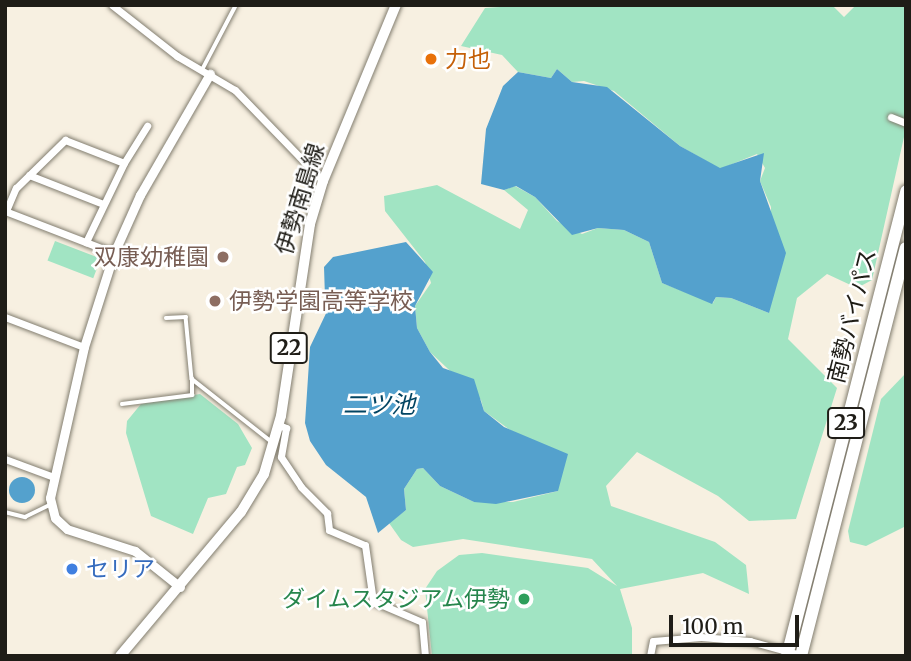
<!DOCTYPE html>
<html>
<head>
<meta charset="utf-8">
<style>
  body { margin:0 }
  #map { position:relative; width:911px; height:661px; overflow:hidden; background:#f7f0e1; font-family:Merriweather,"Noto Sans JP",serif }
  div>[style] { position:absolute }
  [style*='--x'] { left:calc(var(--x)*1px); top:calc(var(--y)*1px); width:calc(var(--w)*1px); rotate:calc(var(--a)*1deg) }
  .green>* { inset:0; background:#a1e4c3; transform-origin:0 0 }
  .water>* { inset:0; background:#54a1cd }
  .round { border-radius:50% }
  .roads { filter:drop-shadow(0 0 2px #827d6f) drop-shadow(0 0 2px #827d6f) }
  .service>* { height:3.5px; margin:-1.75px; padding:0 1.75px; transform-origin:1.75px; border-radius:1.75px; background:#fff }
  .minor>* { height:7px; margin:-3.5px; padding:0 3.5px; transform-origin:3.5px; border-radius:3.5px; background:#fff }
  .tertiary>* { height:9px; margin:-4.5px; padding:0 4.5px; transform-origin:4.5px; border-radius:4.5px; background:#fff }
  .primary>* { height:10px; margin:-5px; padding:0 5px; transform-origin:5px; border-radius:5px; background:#fff }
  .trunk>* { height:12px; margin:-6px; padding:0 6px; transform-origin:6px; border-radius:6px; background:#fff }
  .dots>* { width:19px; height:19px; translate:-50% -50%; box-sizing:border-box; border:4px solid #fff; border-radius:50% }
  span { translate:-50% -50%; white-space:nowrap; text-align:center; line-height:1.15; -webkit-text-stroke:5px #fff; paint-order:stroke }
  .shield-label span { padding:2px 5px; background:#fff; border:2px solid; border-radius:5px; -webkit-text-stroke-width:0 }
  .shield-label { font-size:21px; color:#1f1d17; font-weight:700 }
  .food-label { font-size:23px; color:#c56008 }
  .left { translate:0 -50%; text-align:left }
  .street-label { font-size:23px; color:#1f1d17 }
  .education-label { font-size:23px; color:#785e54 }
  .right { translate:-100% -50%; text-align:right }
  .shop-label { font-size:23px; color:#366cbe }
  .leisure-label { font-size:23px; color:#27864d }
  .water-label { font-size:24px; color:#024462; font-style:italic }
  .frame { position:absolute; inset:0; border:7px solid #1f1d17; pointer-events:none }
  .scale { position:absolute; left:669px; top:615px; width:130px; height:32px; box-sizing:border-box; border:4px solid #1f1d17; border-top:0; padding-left:9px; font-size:21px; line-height:24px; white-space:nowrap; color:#1f1d17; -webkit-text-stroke:5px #fff; paint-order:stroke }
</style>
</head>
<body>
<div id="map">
  <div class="green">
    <i style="clip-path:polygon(531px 5px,832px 5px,844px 17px,856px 5px,906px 5px,906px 128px,872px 280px,857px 288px,827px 274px,797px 298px,788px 339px,837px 388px,796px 519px,749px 521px,718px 496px,637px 452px,606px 486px,611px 506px,715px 542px,746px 565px,749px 594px,703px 573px,620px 589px,632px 628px,632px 656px,432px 656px,425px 589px,437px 571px,459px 555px,482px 553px,588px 568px,617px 586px,592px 559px,463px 539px,413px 547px,401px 540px,389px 523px,406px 510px,404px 489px,417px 469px,423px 468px,440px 486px,474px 502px,513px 502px,558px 491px,542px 445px,514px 433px,484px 411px,481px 400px,430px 352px,417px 328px,415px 306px,431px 283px,425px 262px,385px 211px,384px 196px,437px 185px,520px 229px,528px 210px,504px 190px,515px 186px,535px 197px,557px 221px,582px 234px,598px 228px,624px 230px,649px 242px,662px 283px,713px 303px,716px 297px,731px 298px,769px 313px,771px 207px,760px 181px,765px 168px,757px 154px,720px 169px,680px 146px,614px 91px,584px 81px,572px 82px,557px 69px,551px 78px,518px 72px,502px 55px,461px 46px,485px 8px)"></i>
    <i style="left:55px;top:241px;width:49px;height:21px;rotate:21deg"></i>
    <i style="clip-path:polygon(906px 373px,906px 526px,866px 546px,850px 542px,848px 531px,881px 399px)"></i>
    <i style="clip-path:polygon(200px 394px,238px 424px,252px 448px,245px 465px,237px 467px,226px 494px,208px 498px,193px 534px,151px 516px,126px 433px,127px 421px,141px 404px)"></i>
  </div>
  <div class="water">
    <i style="clip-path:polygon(557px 69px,572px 82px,607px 87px,680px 146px,720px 168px,764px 153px,760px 181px,786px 253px,769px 313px,731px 298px,716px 297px,712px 304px,662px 283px,649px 242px,624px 230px,598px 228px,572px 235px,535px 197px,516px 186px,504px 190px,481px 184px,486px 129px,503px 86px,518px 72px,551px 78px)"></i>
    <i style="clip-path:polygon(406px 242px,433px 272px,415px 306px,417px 328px,430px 352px,443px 368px,474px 379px,484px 411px,504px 427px,568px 454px,558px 491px,496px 504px,474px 502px,440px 486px,423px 468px,417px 469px,404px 489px,406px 510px,378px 533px,366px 497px,326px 465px,310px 441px,305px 423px,310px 347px,330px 305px,325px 298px,324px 267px,333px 257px)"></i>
    <i class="round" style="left:9px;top:477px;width:26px;height:26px"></i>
  </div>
  <div class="roads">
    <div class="service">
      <i style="--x:202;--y:70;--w:73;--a:-62.4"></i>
      <i style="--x:166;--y:318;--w:20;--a:-3"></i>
      <i style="--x:186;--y:317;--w:62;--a:84.5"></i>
      <i style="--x:122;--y:404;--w:71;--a:-7.3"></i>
      <i style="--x:192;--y:395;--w:16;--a:-90"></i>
      <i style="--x:192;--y:379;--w:102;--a:38.2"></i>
      <i style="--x:5;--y:512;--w:21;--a:14"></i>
      <i style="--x:25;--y:517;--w:28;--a:-26"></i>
    </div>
    <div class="minor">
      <i style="--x:112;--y:5;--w:83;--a:38.1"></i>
      <i style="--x:177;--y:56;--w:67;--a:30.4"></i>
      <i style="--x:235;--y:90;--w:127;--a:46"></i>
      <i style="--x:891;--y:117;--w:16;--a:22"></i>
      <i style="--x:124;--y:163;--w:44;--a:-58.1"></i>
      <i style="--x:29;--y:175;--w:79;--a:21.4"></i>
      <i style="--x:5;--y:211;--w:117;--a:21.1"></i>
      <i style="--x:6;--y:211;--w:25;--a:-67"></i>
      <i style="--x:16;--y:188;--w:69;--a:-44.4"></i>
      <i style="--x:65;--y:140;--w:63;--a:21.3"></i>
      <i style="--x:124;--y:163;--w:88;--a:115.7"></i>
      <i style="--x:5;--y:317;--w:85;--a:20.8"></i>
      <i style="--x:279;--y:425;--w:8;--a:23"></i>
      <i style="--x:286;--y:428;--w:29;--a:100"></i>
      <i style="--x:281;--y:457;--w:36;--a:56"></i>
      <i style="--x:301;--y:487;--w:37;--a:45"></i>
      <i style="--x:327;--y:513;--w:17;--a:83"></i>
      <i style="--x:329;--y:530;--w:39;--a:23"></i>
      <i style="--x:365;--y:545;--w:57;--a:81.9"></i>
      <i style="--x:373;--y:601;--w:53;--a:23.2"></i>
      <i style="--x:422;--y:622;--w:34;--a:85"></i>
      <i style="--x:5;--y:459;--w:52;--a:20.2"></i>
      <i style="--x:650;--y:656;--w:15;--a:-79"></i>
      <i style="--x:653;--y:641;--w:48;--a:-4.8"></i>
      <i style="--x:701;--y:637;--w:49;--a:4.7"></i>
      <i style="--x:750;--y:641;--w:53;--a:15.4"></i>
    </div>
    <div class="tertiary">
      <i style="--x:180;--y:587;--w:58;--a:-141.3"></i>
      <i style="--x:135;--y:551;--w:71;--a:-162.1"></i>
      <i style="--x:67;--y:529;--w:16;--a:-137"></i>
      <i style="--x:55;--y:518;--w:21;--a:-104"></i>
      <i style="--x:50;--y:498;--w:155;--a:-77.3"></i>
      <i style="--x:84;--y:347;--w:99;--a:-72.3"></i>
      <i style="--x:114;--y:253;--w:64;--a:-65.9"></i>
      <i style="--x:140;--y:195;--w:140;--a:-60"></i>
    </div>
    <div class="primary">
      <i style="--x:120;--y:656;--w:188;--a:-50"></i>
      <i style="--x:241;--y:512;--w:44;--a:-58.8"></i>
      <i style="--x:264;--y:474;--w:60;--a:-73.7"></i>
      <i style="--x:281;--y:416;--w:194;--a:-81.4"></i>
      <i style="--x:310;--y:224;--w:45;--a:-73.2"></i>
      <i style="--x:323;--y:181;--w:191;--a:-67.5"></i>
    </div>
    <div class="trunk">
      <i style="--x:787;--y:656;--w:480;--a:-75.6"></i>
      <i style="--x:801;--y:656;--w:421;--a:-75.6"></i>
    </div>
  </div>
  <div class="dots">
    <i style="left:431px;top:59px;background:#e8710a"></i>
    <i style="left:223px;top:257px;background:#8d6e63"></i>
    <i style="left:215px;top:301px;background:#8d6e63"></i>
    <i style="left:72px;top:569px;background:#3f7fe0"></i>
    <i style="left:524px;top:599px;background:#2e9e5b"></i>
  </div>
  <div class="shield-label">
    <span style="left:289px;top:348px">22</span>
    <span style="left:846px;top:423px">23</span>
  </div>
  <div class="food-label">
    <span class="left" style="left:445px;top:59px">力也</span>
  </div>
  <div class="street-label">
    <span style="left:300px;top:199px;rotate:-73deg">伊勢南島線</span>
    <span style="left:852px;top:316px;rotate:-76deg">南勢バイパス</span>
  </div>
  <div class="education-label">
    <span class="right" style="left:209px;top:257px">双康幼稚園</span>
    <span class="left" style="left:229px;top:301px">伊勢学園高等学校</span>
  </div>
  <div class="shop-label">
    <span class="left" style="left:86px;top:569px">セリア</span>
  </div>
  <div class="leisure-label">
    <span class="right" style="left:510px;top:599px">ダイムスタジアム伊勢</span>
  </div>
  <div class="water-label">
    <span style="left:379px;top:405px">二ツ池</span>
  </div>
  <div class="frame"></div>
  <div class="scale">100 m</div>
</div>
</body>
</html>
